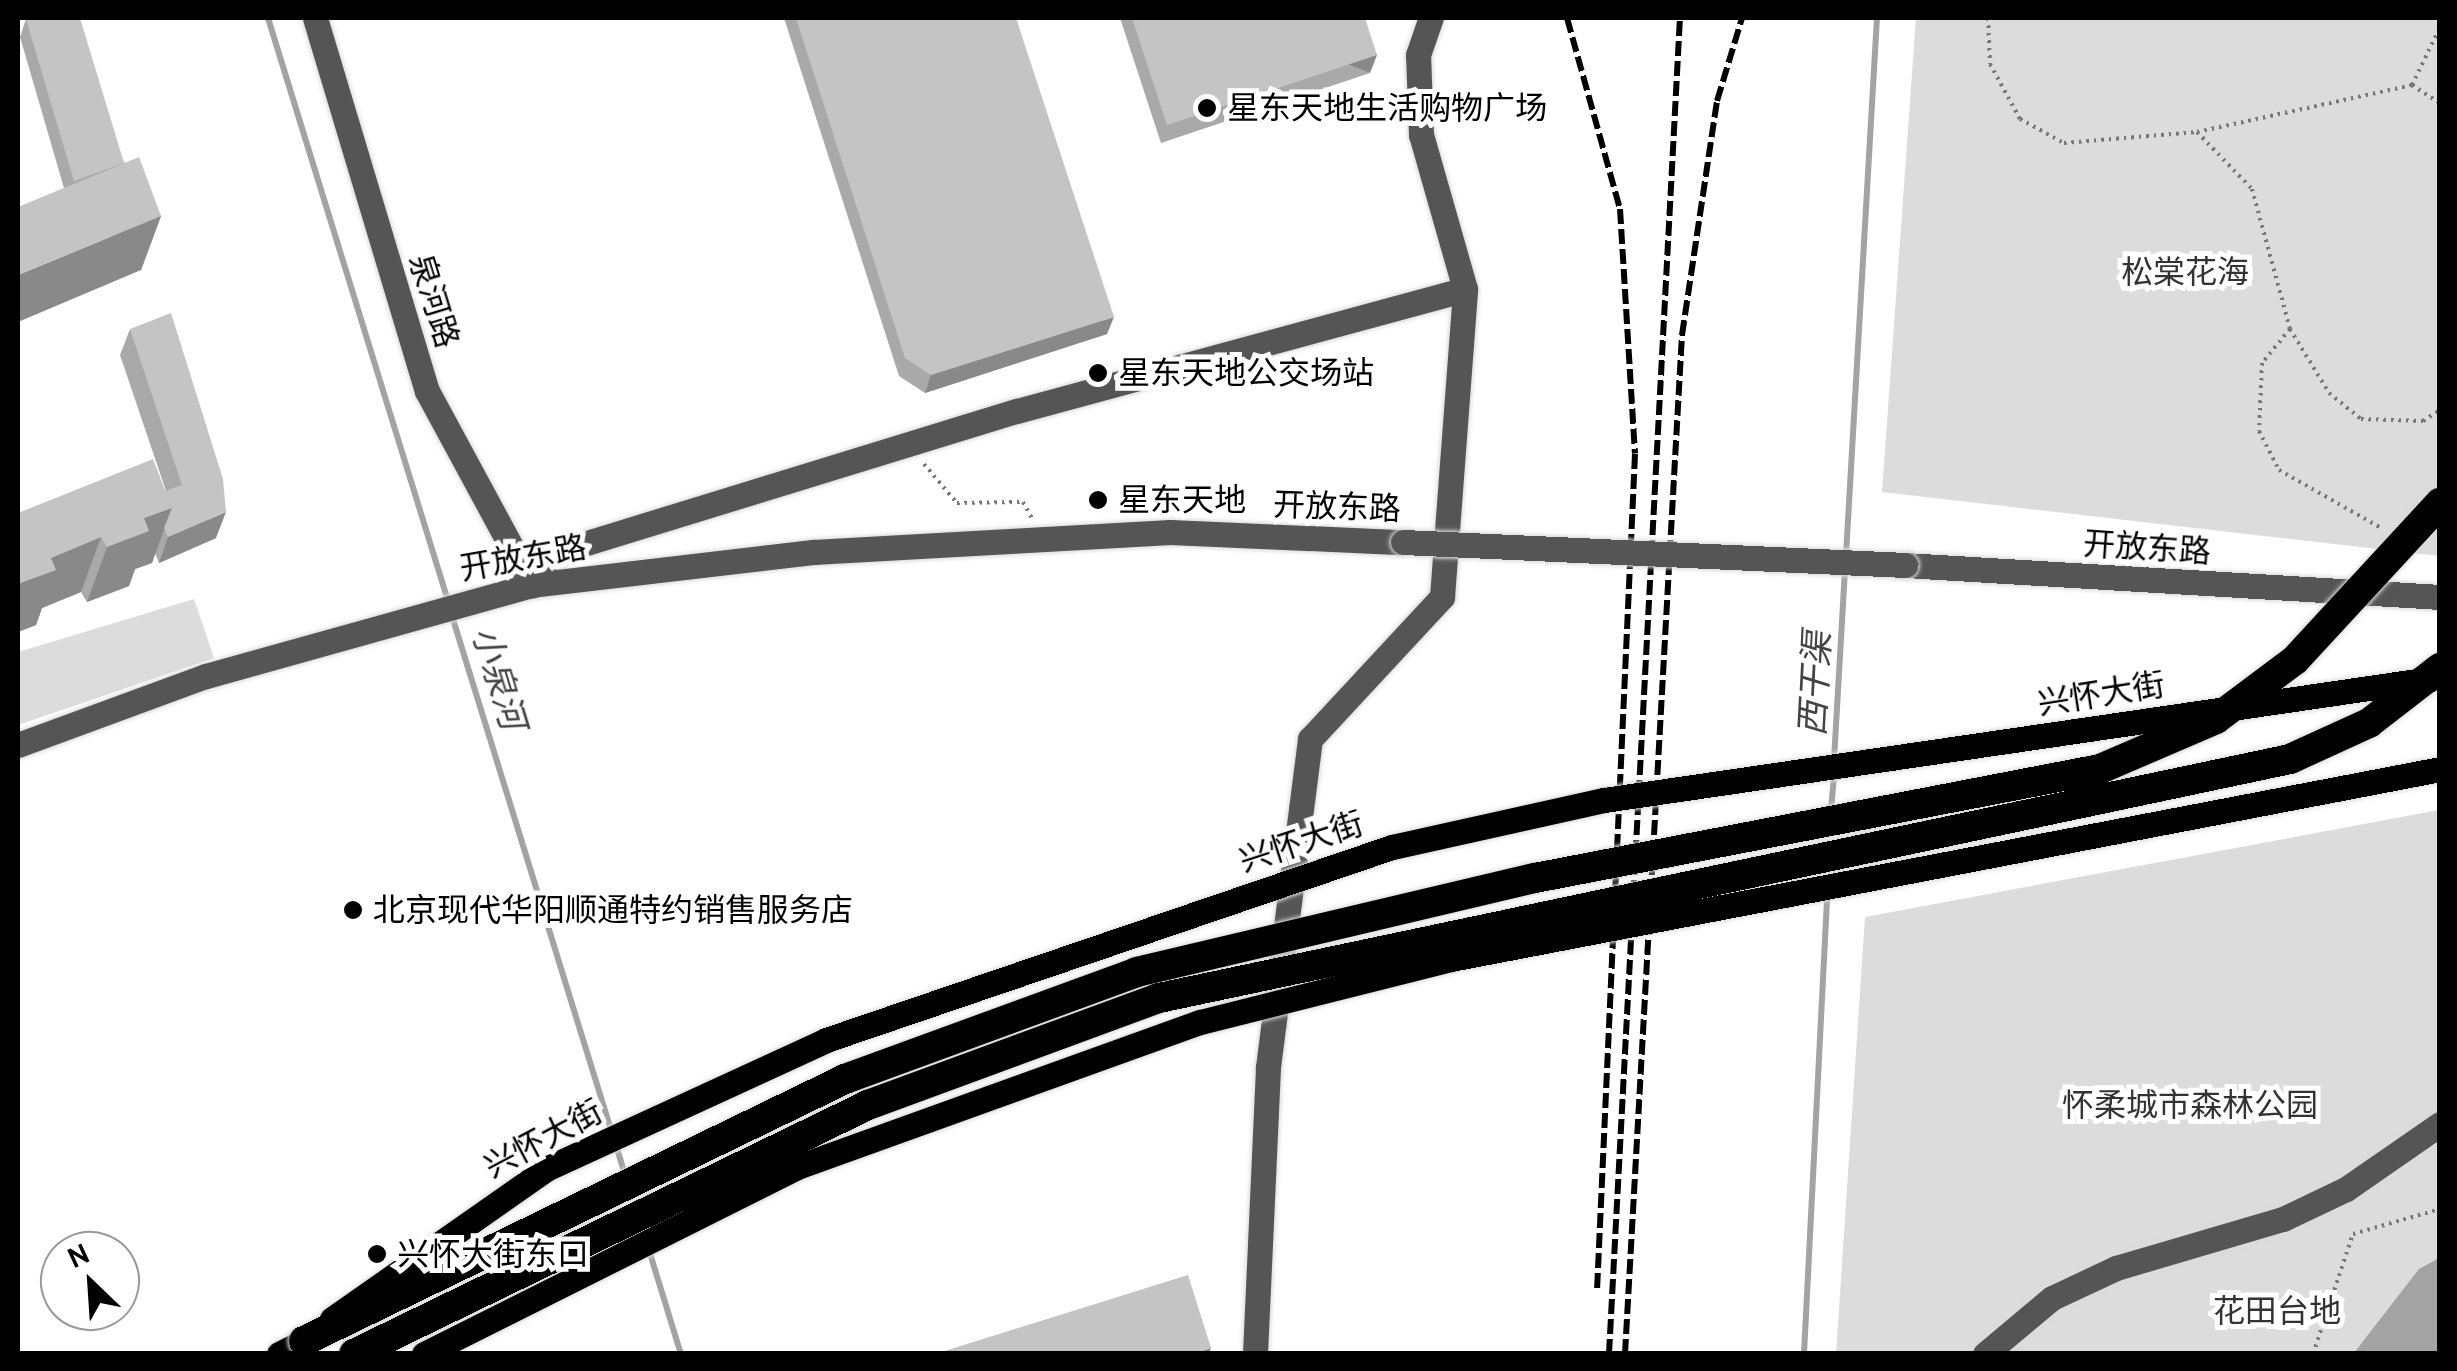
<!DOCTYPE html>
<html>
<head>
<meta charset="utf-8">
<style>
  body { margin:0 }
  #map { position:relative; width:2457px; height:1371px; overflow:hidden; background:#fff; font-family:Cabin,"Noto Sans SC",sans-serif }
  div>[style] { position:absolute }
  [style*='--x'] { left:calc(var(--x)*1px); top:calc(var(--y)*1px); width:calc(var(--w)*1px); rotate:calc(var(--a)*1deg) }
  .green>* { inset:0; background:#dcdcdc }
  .water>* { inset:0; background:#a3a3a3 }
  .stream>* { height:6px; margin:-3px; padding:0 3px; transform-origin:3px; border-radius:3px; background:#a3a3a3 }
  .path>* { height:4px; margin-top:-2px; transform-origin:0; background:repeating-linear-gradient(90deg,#777 0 2.5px,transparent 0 7.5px) }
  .roads { filter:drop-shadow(0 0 2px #dbdbdb) drop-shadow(0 0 2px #dbdbdb) }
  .minor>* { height:25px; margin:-12.5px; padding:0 12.5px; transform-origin:12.5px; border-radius:12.5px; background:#555 }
  .major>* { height:25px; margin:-12.5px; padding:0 12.5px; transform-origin:12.5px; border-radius:12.5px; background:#000 }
  .rail>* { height:6px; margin-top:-3px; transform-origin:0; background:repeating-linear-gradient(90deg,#000 0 15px,transparent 0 20px) }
  .bridges { filter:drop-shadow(0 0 2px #dbdbdb) drop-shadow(0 0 2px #dbdbdb) }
  .minor-bridge>* { height:25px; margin:-12.5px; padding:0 12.5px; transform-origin:12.5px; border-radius:12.5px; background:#555 }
  .major-bridge>* { height:25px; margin:-12.5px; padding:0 12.5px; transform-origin:12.5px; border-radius:12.5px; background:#000 }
  .highway-bridge>* { height:30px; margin:-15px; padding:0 15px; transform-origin:15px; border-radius:15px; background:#000 }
  .wall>* { inset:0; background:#a9a9a9 }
  .shaded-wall>* { inset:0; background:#898989; transform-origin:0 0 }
  .building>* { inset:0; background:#c4c4c4 }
  .dots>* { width:28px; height:28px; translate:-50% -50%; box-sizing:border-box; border:5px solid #fff; border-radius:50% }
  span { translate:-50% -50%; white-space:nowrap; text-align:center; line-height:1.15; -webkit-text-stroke:10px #fff; paint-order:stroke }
  .poi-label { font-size:32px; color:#000 }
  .left { translate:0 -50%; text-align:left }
  .park-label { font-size:32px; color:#333 }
  .street-label { font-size:32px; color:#000 }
  .water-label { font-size:35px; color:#444; font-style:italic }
  .frame { position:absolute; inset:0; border:20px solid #000; pointer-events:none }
  .north { position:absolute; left:40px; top:1231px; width:100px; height:100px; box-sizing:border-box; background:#fff; border:2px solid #999; border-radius:50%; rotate:335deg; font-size:28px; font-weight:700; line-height:40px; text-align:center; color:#000 }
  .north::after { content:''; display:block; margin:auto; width:35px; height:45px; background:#000; clip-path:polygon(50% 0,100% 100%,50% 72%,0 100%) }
</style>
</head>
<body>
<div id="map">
  <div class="green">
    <i style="clip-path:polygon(1916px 18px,2439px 18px,2439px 556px,1882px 492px)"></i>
    <i style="clip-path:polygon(194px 599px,214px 658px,18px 725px,18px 652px)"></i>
    <i style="clip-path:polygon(2439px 810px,2439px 1353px,1836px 1354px,1865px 917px)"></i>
  </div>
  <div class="water">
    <i style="clip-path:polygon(2439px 1258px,2439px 1353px,2354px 1353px,2419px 1269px)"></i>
  </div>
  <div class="stream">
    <i style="--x:268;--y:18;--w:613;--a:72.84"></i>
    <i style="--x:1846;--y:555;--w:538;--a:-86.7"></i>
    <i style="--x:452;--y:616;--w:538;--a:72.81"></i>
    <i style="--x:1834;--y:760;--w:192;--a:-86.7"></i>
    <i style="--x:1831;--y:810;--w:37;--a:-85"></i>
    <i style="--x:615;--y:1142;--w:37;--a:73"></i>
    <i style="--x:648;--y:1247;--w:112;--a:72.9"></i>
    <i style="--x:1804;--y:1354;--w:463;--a:-87.1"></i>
  </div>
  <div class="path">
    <i style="--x:1988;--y:18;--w:46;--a:87.5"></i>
    <i style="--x:1990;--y:64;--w:63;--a:61.4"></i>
    <i style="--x:2020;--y:119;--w:50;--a:28.6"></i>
    <i style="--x:2064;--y:143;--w:133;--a:-4.7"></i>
    <i style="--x:2197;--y:132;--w:220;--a:-12.3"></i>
    <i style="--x:2412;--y:85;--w:33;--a:33"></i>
    <i style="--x:2412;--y:85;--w:64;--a:-64.2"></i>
    <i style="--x:2197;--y:132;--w:79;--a:46"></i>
    <i style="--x:2252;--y:189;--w:145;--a:74.8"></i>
    <i style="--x:2290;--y:329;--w:75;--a:58.6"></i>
    <i style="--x:2329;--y:393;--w:41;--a:39.1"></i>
    <i style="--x:2361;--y:419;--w:62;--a:1.8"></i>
    <i style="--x:2423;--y:421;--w:20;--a:-33"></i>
    <i style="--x:2290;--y:329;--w:44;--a:129.5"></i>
    <i style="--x:2262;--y:363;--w:68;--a:92.5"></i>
    <i style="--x:2259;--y:431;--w:44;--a:62.9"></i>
    <i style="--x:2279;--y:470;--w:117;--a:29.6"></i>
    <i style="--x:924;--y:464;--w:51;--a:49.8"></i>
    <i style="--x:957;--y:503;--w:66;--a:-0.9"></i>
    <i style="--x:1023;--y:502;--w:18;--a:61"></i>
    <i style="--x:2313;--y:1354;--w:126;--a:-71.6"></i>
    <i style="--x:2353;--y:1234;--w:91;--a:-16"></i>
  </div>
  <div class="roads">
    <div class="minor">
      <i style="--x:315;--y:18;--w:389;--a:73.3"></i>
      <i style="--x:427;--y:391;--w:221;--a:61.6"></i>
      <i style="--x:1905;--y:565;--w:536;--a:3.42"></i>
      <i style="--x:532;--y:585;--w:36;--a:-58"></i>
      <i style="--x:551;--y:554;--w:487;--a:-17.1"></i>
      <i style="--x:1017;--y:411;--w:464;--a:-15.2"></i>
      <i style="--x:18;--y:745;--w:200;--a:-20.2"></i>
      <i style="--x:206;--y:676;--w:338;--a:-15.6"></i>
      <i style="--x:532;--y:585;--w:283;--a:-6.7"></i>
      <i style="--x:813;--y:552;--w:358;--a:-3.2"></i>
      <i style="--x:1170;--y:532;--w:233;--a:2.5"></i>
      <i style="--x:1255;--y:1354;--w:287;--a:-87.4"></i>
      <i style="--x:1268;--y:1067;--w:331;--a:-82.7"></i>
      <i style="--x:1310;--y:739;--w:194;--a:-47.1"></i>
      <i style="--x:1442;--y:597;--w:309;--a:-85.7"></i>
      <i style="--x:1465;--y:289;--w:160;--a:-105.9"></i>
      <i style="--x:1421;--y:135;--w:80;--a:-92.1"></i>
      <i style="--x:1418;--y:55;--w:39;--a:-71"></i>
      <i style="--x:1985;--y:1354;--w:87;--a:-39.9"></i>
      <i style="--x:2052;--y:1298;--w:71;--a:-25.1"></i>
      <i style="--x:2116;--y:1268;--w:174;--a:-16.4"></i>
      <i style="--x:2283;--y:1219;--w:70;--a:-25.5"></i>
      <i style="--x:2346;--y:1189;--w:114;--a:-34.7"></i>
    </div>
    <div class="major">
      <i style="--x:279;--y:1354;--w:28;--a:-27"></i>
    </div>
  </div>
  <div class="rail">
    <i style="--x:1567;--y:18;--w:198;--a:74.5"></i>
    <i style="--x:1620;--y:209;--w:245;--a:86.5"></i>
    <i style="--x:1635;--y:454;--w:838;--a:92.6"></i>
    <i style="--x:1609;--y:1354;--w:1338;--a:-86.96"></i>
    <i style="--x:1625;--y:1354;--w:1021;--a:-86.8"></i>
    <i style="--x:1682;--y:335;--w:237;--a:-81.5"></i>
    <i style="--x:1717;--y:101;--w:87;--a:-73.2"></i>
  </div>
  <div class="bridges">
    <div class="minor-bridge">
      <i style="--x:1403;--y:542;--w:503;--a:2.62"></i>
    </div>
    <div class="major-bridge">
      <i style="--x:332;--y:1319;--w:261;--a:-35"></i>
      <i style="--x:546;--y:1169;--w:308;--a:-24.7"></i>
      <i style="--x:826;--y:1040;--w:598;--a:-18.83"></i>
      <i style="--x:1392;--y:847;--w:217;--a:-12.5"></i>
      <i style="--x:1604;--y:800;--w:835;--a:-8.33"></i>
      <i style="--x:424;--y:1354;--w:417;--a:-26.6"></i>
      <i style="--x:797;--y:1167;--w:428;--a:-19.8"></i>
      <i style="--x:1200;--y:1022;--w:259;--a:-14.1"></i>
      <i style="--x:1451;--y:959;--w:1007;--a:-10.87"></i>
    </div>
    <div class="highway-bridge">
      <i style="--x:304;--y:1341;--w:601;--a:-25.84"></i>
      <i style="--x:845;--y:1079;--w:311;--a:-20.1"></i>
      <i style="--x:1137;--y:972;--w:409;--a:-13.3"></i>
      <i style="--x:1535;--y:878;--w:575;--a:-10.92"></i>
      <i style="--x:2100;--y:769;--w:126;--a:-23.3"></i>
      <i style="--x:2216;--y:719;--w:99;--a:-36.8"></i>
      <i style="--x:2295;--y:660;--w:214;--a:-47.3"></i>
      <i style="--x:354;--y:1354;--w:571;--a:-25.85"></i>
      <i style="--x:868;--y:1105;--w:310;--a:-20.2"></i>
      <i style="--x:1159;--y:998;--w:1156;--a:-11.93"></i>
      <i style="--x:2290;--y:759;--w:87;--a:-24.5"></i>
      <i style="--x:2369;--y:723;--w:90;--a:-37.8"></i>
    </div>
  </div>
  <div class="wall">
    <i style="clip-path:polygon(784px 18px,1016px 18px,1107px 334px,925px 393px,899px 376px)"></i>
    <i style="clip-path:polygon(1120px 18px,1365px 18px,1370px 73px,1161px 143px)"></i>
    <i style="clip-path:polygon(26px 19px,161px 216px,141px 270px,64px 188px,20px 37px)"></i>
    <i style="clip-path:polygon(130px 329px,216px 538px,159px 563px,155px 553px,152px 563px,135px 569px,129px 586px,87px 602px,81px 592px,42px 608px,36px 625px,18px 632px,18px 513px,166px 491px,120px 355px)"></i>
  </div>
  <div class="shaded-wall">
    <i style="left:1377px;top:55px;width:19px;height:221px;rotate:111deg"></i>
    <i style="clip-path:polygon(161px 216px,141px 270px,18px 322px,18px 275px)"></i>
    <i style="clip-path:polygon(1114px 317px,1107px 334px,925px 393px,931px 375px)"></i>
    <i style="clip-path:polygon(172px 508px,152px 563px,135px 569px,129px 586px,87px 602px,107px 547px,144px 518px)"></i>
    <i style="clip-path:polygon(226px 512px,216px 538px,159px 563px,168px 537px)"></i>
    <i style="clip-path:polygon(101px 537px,81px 592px,42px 608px,36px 625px,18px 632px,18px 584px,51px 558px)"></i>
    <i style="clip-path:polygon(1211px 1348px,1209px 1354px,1193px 1354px)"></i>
  </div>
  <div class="building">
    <i style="clip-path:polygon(30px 18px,80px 18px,124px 163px,74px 181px,26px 19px)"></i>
    <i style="clip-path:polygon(796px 18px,1016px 18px,1114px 317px,931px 375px,905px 358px)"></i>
    <i style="clip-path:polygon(1132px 18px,1365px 18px,1377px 55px,1167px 125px)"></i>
    <i style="clip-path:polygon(139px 157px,161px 216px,18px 275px,18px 207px)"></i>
    <i style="clip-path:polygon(171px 313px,223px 479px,226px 512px,168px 537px,164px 528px,172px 508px,165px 491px,182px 485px,130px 329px)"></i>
    <i style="clip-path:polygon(153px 459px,172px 508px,144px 518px,149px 531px,107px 547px,101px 537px,51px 558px,56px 570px,18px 584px,18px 513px)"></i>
    <i style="clip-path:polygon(1188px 1275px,1211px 1348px,1193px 1354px,935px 1354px)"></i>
  </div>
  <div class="dots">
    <i style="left:1207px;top:108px;background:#000"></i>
    <i style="left:1098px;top:373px;background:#000"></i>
    <i style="left:1098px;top:500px;background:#000"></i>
    <i style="left:353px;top:910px;background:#000"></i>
    <i style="left:377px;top:1254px;background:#000"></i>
  </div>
  <div class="poi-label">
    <span class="left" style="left:1227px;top:108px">星东天地生活购物广场</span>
    <span class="left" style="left:1118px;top:373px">星东天地公交场站</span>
    <span class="left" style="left:1118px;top:500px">星东天地</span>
    <span class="left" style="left:373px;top:910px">北京现代华阳顺通特约销售服务店</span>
    <span class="left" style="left:397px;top:1254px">兴怀大街东口</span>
  </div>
  <div class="park-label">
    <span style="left:2185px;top:272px">松棠花海</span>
    <span style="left:2190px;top:1105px">怀柔城市森林公园</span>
    <span style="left:2277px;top:1311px">花田台地</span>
  </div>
  <div class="street-label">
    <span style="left:434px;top:301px;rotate:73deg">泉河路</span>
    <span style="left:1337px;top:507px;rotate:2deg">开放东路</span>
    <span style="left:2147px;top:548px;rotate:4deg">开放东路</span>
    <span style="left:523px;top:558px;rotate:-10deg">开放东路</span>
    <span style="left:2101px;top:694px;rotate:-9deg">兴怀大街</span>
    <span style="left:1301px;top:842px;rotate:-18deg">兴怀大街</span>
    <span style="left:543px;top:1139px;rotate:-28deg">兴怀大街</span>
  </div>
  <div class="water-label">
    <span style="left:499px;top:678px;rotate:73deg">小泉河</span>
    <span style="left:1815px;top:684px;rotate:-87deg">西干渠</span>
  </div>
  <div class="frame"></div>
  <div class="north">N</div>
</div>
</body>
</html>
